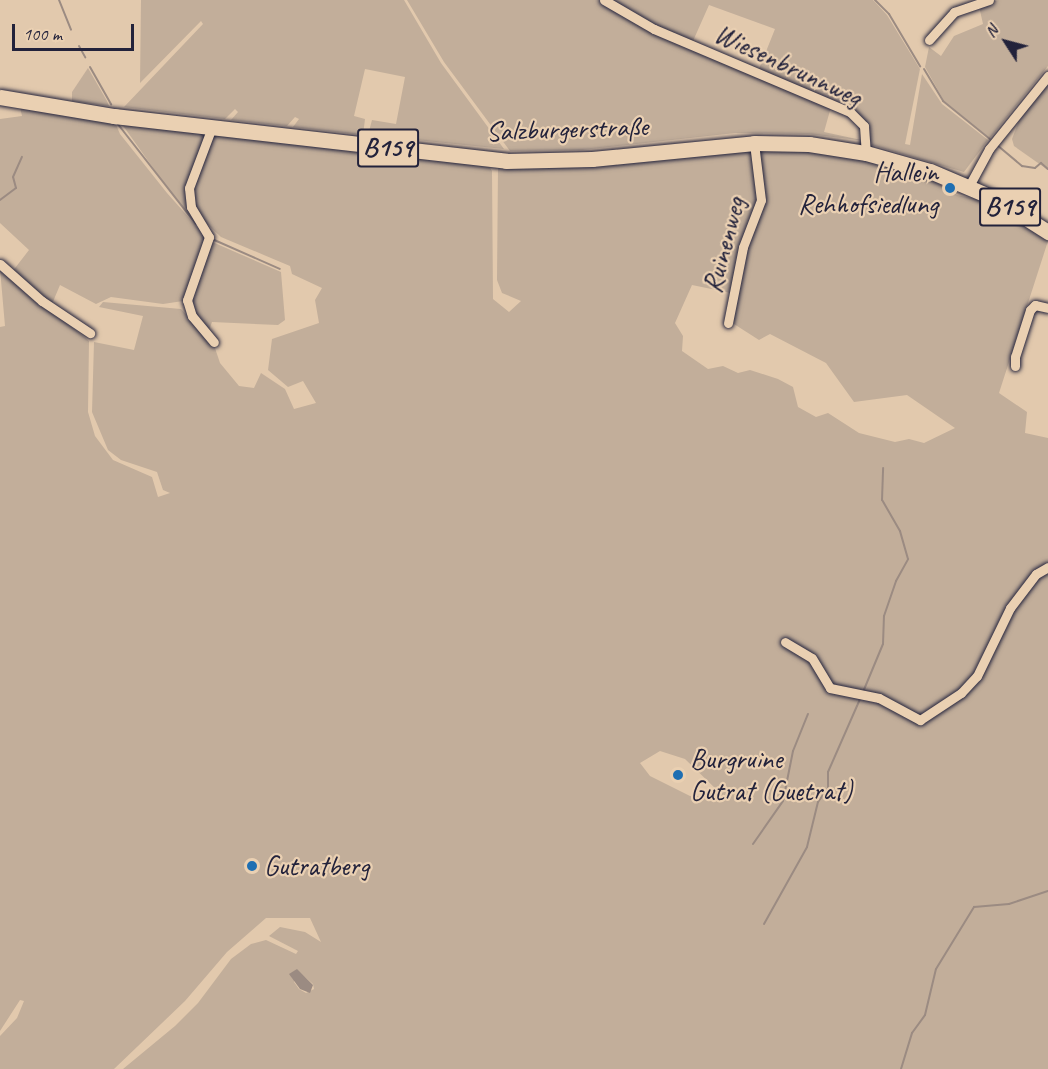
<!DOCTYPE html>
<html>
<head>
<meta charset="utf-8">
<style>
  body { margin:0 }
  #map { position:relative; width:1048px; height:1069px; overflow:hidden; background:#e2c9ad; font-family:Caveat,sans-serif }
  div>[style] { position:absolute }
  [style*='--x'] { left:calc(var(--x)*1px); top:calc(var(--y)*1px); width:calc(var(--w)*1px); rotate:calc(var(--a)*1deg) }
  .green>* { inset:0; background:#c2ae9a }
  .water>* { inset:0; background:#9b8b82 }
  .stream>* { height:2px; margin:-1px; padding:0 1px; transform-origin:1px; border-radius:1px; background:#9b8b82 }
  .roads { filter:drop-shadow(0 0 2px #22223b) drop-shadow(0 0 2px #22223b) }
  .street>* { height:9px; margin:-4.5px; padding:0 4.5px; transform-origin:4.5px; border-radius:4.5px; background:#ead0b2 }
  .primary>* { height:15px; margin:-7.5px; padding:0 7.5px; transform-origin:7.5px; border-radius:7.5px; background:#ead0b2 }
  .dots>* { width:16px; height:16px; translate:-50% -50%; box-sizing:border-box; border:3px solid #ead0b2; border-radius:50% }
  span { translate:-50% -50%; white-space:nowrap; text-align:center; line-height:1.15; -webkit-text-stroke:4.5px #ead0b2; paint-order:stroke }
  .shield-label span { padding:2px 4px; background:#ead0b2; border:2px solid; border-radius:4px; -webkit-text-stroke-width:0 }
  .shield-label { font-size:27px; color:#22223b; font-weight:700 }
  .street-label { font-size:28px; color:#22223b }
  .poi-label { font-size:28px; color:#22223b }
  .right { translate:-100% -50%; text-align:right }
  .left { translate:0 -50%; text-align:left }
  .north { position:absolute; left:976px; top:12px; width:60px; height:60px; -webkit-text-stroke:4px #ead0b2; paint-order:stroke; rotate:306deg; font-size:16px; font-weight:700; line-height:24px; text-align:center; color:#22223b }
  .north::after { content:''; display:block; margin:auto; width:21px; height:27px; background:#22223b; clip-path:polygon(50% 0,100% 100%,50% 72%,0 100%) }
  .scale { position:absolute; left:12px; top:24px; width:122px; height:27px; box-sizing:border-box; border:3px solid #22223b; border-top:0; padding-left:8px; font-size:18px; line-height:21px; white-space:nowrap; color:#22223b; -webkit-text-stroke:4px #ead0b2; paint-order:stroke }
</style>
</head>
<body>
<div id="map">
  <div class="green">
    <i style="clip-path:polygon(141px 0,404px 0,441px 63px,504px 149px,368px 135px,372px 120px,396px 124px,405px 77px,365px 69px,354px 116px,365px 119px,363px 135px,293px 127px,299px 119px,295px 117px,287px 126px,231px 120px,238px 112px,235px 109px,225px 119px,124px 107px,203px 24px,201px 21px,140px 83px)"></i>
    <i style="clip-path:polygon(407px 0,599px 0,620px 14px,831px 107px,824px 132px,866px 141px,809px 134px,735px 133px,582px 150px,510px 151px,444px 62px)"></i>
    <i style="clip-path:polygon(609px 0,873px 0,887px 15px,920px 69px,905px 144px,910px 145px,922px 74px,942px 104px,988px 140px,964px 172px,872px 145px,863px 122px,759px 69px,775px 29px,709px 5px,693px 41px,655px 28px)"></i>
    <i style="clip-path:polygon(998px 0,1048px 0,1048px 66px,990px 138px,944px 101px,925px 67px,929px 47px,941px 56px,954px 36px,983px 24px,979px 6px)"></i>
    <i style="clip-path:polygon(88px 68px,107px 101px,109px 106px,72px 101px,72px 92px)"></i>
    <i style="clip-path:polygon(1048px 81px,1048px 170px,1014px 146px,1012px 139px,1019px 121px)"></i>
    <i style="clip-path:polygon(20px 107px,114px 120px,120px 134px,167px 193px,207px 238px,183px 301px,163px 304px,111px 297px,96px 304px,60px 285px,52px 304px,12px 272px,29px 250px,0 223px,0 119px,22px 116px)"></i>
    <i style="clip-path:polygon(119px 120px,201px 130px,206px 137px,186px 196px,204px 231px,171px 193px)"></i>
    <i style="clip-path:polygon(evenodd,216px 132px,487px 163px,492px 171px,493px 299px,509px 312px,521px 301px,502px 293px,497px 280px,498px 167px,751px 149px,758px 200px,731px 293px,692px 285px,675px 323px,683px 336px,682px 351px,708px 369px,723px 366px,738px 373px,750px 370px,778px 379px,793px 387px,798px 407px,816px 417px,828px 413px,859px 433px,895px 442px,909px 439px,924px 443px,955px 428px,907px 395px,854px 402px,826px 363px,770px 334px,759px 340px,734px 324px,732px 314px,744px 250px,763px 196px,759px 150px,762px 147px,857px 156px,926px 176px,957px 195px,994px 203px,997px 209px,1048px 241px,999px 393px,1027px 412px,1025px 433px,1048px 438px,1048px 1069px,123px 1069px,175px 1026px,198px 1003px,231px 959px,251px 944px,266px 940px,296px 954px,298px 951px,269px 936px,280px 927px,305px 932px,321px 942px,310px 918px,266px 918px,227px 952px,185px 1001px,114px 1069px,0 1069px,0 1036px,17px 1018px,24px 1001px,20px 1000px,0 1031px,0 327px,5px 326px,0 269px,89px 341px,88px 412px,95px 436px,113px 460px,152px 477px,158px 497px,170px 493px,163px 490px,157px 472px,121px 460px,108px 450px,92px 412px,94px 342px,134px 350px,143px 316px,99px 307px,103px 302px,181px 309px,214px 345px,220px 363px,239px 386px,254px 388px,261px 373px,285px 389px,294px 409px,316px 403px,303px 381px,288px 387px,268px 370px,272px 339px,319px 323px,315px 300px,322px 288px,292px 274px,290px 266px,221px 237px,204px 221px,193px 201px,191px 190px,210px 138px,216px 132px,660px 751px,685px 759px,717px 790px,711px 796px,690px 796px,650px 776px,640px 763px,660px 751px,216px 132px,297px 970px,313px 984px,314px 989px,306px 993px,299px 989px,294px 982px,297px 970px)"></i>
    <i style="clip-path:polygon(210px 241px,281px 272px,285px 320px,278px 325px,212px 322px,208px 333px,194px 316px,190px 297px)"></i>
  </div>
  <div class="water">
    <i style="clip-path:polygon(297px 969px,313px 985px,310px 993px,300px 989px,289px 974px)"></i>
  </div>
  <div class="stream">
    <i style="--x:59;--y:0;--w:32;--a:68"></i>
    <i style="--x:875;--y:0;--w:20;--a:45"></i>
    <i style="--x:889;--y:14;--w:61;--a:59.2"></i>
    <i style="--x:79;--y:46;--w:13;--a:61"></i>
    <i style="--x:90;--y:67;--w:43;--a:60.4"></i>
    <i style="--x:924;--y:69;--w:37;--a:59"></i>
    <i style="--x:943;--y:101;--w:60;--a:39"></i>
    <i style="--x:117;--y:123;--w:128;--a:52"></i>
    <i style="--x:997;--y:145;--w:33;--a:40"></i>
    <i style="--x:1022;--y:166;--w:13;--a:9"></i>
    <i style="--x:1035;--y:168;--w:8;--a:-40"></i>
    <i style="--x:1041;--y:163;--w:9;--a:41"></i>
    <i style="--x:0;--y:200;--w:20;--a:-37"></i>
    <i style="--x:16;--y:188;--w:11;--a:-105"></i>
    <i style="--x:13;--y:177;--w:22;--a:-66"></i>
    <i style="--x:212;--y:239;--w:74;--a:23.8"></i>
    <i style="--x:863;--y:692;--w:52;--a:-67.4"></i>
    <i style="--x:883;--y:644;--w:28;--a:-88"></i>
    <i style="--x:884;--y:616;--w:37;--a:-71"></i>
    <i style="--x:896;--y:581;--w:25;--a:-61"></i>
    <i style="--x:908;--y:559;--w:29;--a:-106"></i>
    <i style="--x:900;--y:531;--w:36;--a:-120"></i>
    <i style="--x:882;--y:500;--w:32;--a:-88"></i>
    <i style="--x:753;--y:844;--w:52;--a:-55.1"></i>
    <i style="--x:783;--y:801;--w:51;--a:-78.7"></i>
    <i style="--x:793;--y:751;--w:40;--a:-68"></i>
    <i style="--x:764;--y:924;--w:88;--a:-60.8"></i>
    <i style="--x:807;--y:847;--w:46;--a:-76.3"></i>
    <i style="--x:818;--y:802;--w:17;--a:-54"></i>
    <i style="--x:828;--y:788;--w:16;--a:-90"></i>
    <i style="--x:828;--y:772;--w:80;--a:-66.3"></i>
    <i style="--x:901;--y:1069;--w:38;--a:-73"></i>
    <i style="--x:912;--y:1033;--w:22;--a:-54"></i>
    <i style="--x:925;--y:1015;--w:47;--a:-76.6"></i>
    <i style="--x:936;--y:969;--w:73;--a:-58.5"></i>
    <i style="--x:974;--y:907;--w:35;--a:-5"></i>
    <i style="--x:1009;--y:904;--w:41;--a:-18.4"></i>
  </div>
  <div class="roads">
    <div class="street">
      <i style="--x:604;--y:0;--w:58;--a:30.1"></i>
      <i style="--x:654;--y:29;--w:213;--a:23"></i>
      <i style="--x:850;--y:112;--w:20;--a:45"></i>
      <i style="--x:864;--y:126;--w:27;--a:86"></i>
      <i style="--x:929;--y:40;--w:38;--a:-48"></i>
      <i style="--x:954;--y:12;--w:37;--a:-19"></i>
      <i style="--x:212;--y:127;--w:65;--a:110.7"></i>
      <i style="--x:189;--y:188;--w:19;--a:84"></i>
      <i style="--x:191;--y:207;--w:35;--a:59"></i>
      <i style="--x:209;--y:237;--w:67;--a:109.2"></i>
      <i style="--x:187;--y:300;--w:17;--a:73"></i>
      <i style="--x:192;--y:316;--w:34;--a:50"></i>
      <i style="--x:969;--y:186;--w:42;--a:-61.6"></i>
      <i style="--x:989;--y:149;--w:94;--a:-51.1"></i>
      <i style="--x:0;--y:264;--w:56;--a:41.4"></i>
      <i style="--x:42;--y:301;--w:58;--a:33.7"></i>
      <i style="--x:728;--y:323;--w:77;--a:-78.8"></i>
      <i style="--x:743;--y:247;--w:50;--a:-69"></i>
      <i style="--x:761;--y:200;--w:57;--a:-97"></i>
      <i style="--x:1015;--y:366;--w:9;--a:-90"></i>
      <i style="--x:1015;--y:357;--w:49;--a:-72.3"></i>
      <i style="--x:1030;--y:310;--w:7;--a:-45"></i>
      <i style="--x:1035;--y:305;--w:13;--a:13"></i>
      <i style="--x:785;--y:642;--w:31;--a:31"></i>
      <i style="--x:812;--y:658;--w:35;--a:59"></i>
      <i style="--x:830;--y:688;--w:50;--a:11.5"></i>
      <i style="--x:879;--y:698;--w:47;--a:28.2"></i>
      <i style="--x:920;--y:720;--w:49;--a:-33.4"></i>
      <i style="--x:961;--y:693;--w:23;--a:-47"></i>
      <i style="--x:977;--y:676;--w:76;--a:-64.1"></i>
      <i style="--x:1010;--y:608;--w:43;--a:-52.6"></i>
      <i style="--x:1036;--y:574;--w:14;--a:-30"></i>
    </div>
    <div class="primary">
      <i style="--x:0;--y:97;--w:116;--a:9.5"></i>
      <i style="--x:114;--y:116;--w:395;--a:6.5"></i>
      <i style="--x:506;--y:161;--w:86;--a:-1.3"></i>
      <i style="--x:592;--y:159;--w:163;--a:-5.6"></i>
      <i style="--x:754;--y:143;--w:55;--a:1"></i>
      <i style="--x:809;--y:144;--w:58;--a:9"></i>
      <i style="--x:866;--y:153;--w:66;--a:15.7"></i>
      <i style="--x:930;--y:171;--w:72;--a:23"></i>
      <i style="--x:996;--y:199;--w:62;--a:32.4"></i>
    </div>
  </div>
  <div class="dots">
    <i style="left:950px;top:188px;background:#1f6fb2"></i>
    <i style="left:678px;top:775px;background:#1f6fb2"></i>
    <i style="left:252px;top:866px;background:#1f6fb2"></i>
  </div>
  <div class="shield-label">
    <span style="left:388px;top:148px">B159</span>
    <span style="left:1010px;top:207px">B159</span>
  </div>
  <div class="street-label">
    <span style="left:788px;top:65px;rotate:25deg">Wiesenbrunnweg</span>
    <span style="left:567px;top:129px;rotate:-2deg">Salzburgerstraße</span>
    <span style="left:724px;top:245px;rotate:-75deg">Ruinenweg</span>
  </div>
  <div class="poi-label">
    <span class="right" style="left:938px;top:188px">Hallein<br>Rehhofsiedlung</span>
    <span class="left" style="left:690px;top:775px">Burgruine<br>Gutrat (Guetrat)</span>
    <span class="left" style="left:264px;top:866px">Gutratberg</span>
  </div>
  <div class="north">N</div>
  <div class="scale">100 m</div>
</div>
</body>
</html>
